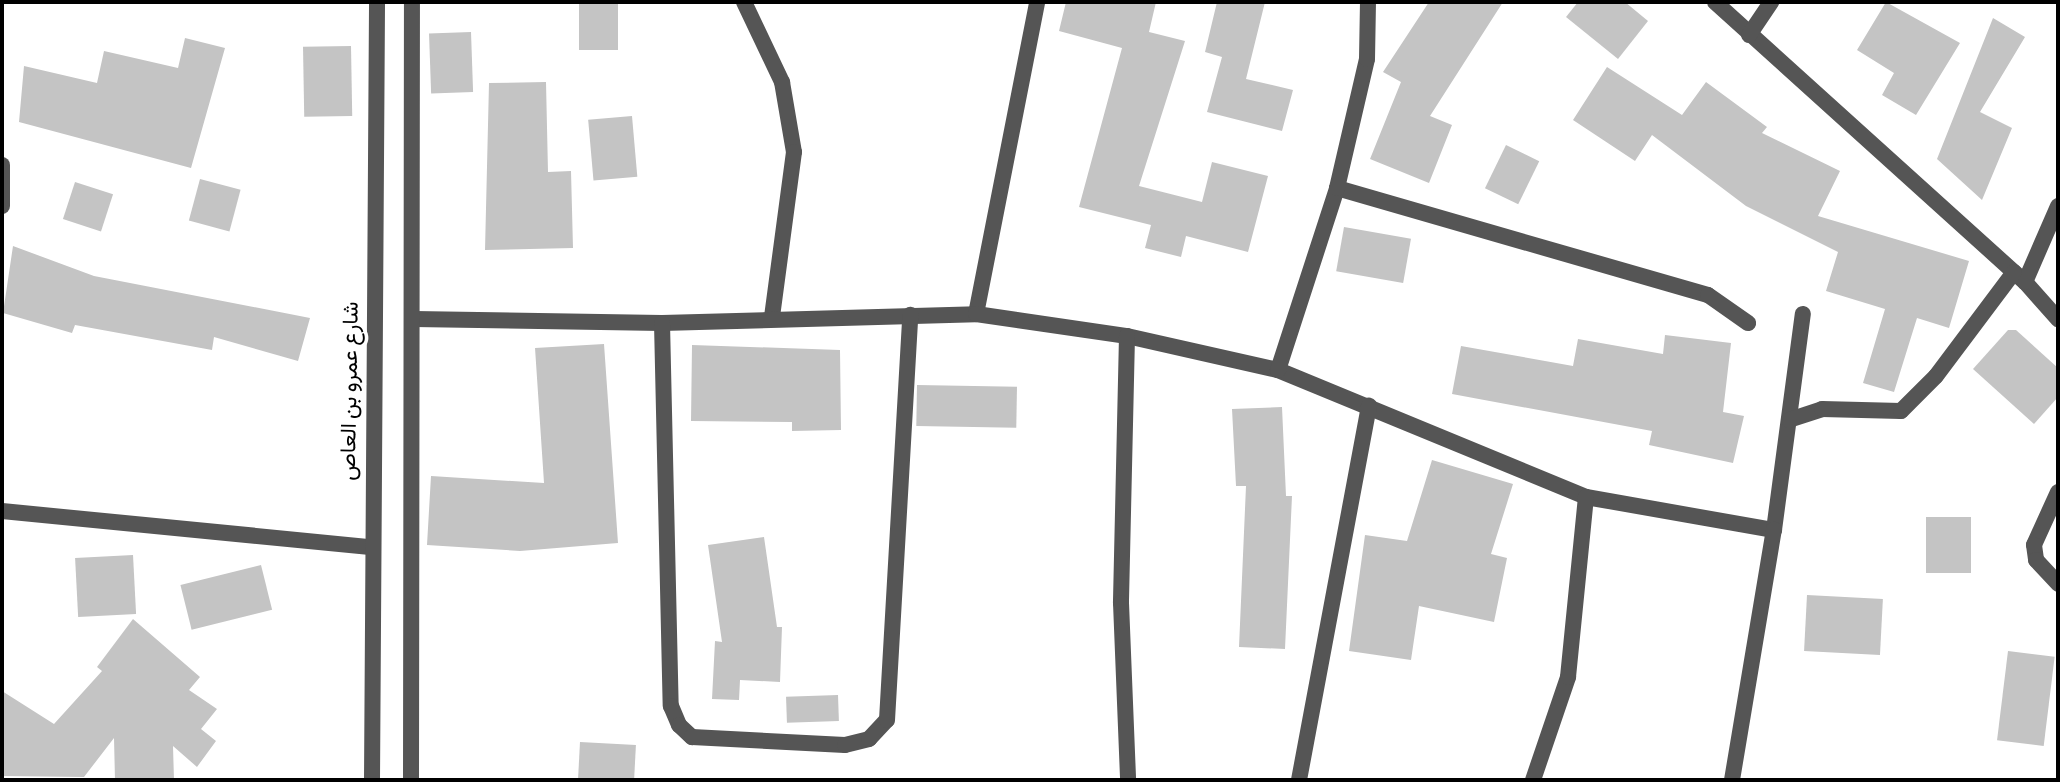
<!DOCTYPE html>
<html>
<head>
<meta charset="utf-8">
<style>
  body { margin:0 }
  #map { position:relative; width:2060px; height:782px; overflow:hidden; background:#fff; font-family:"Source Sans 3",Vazirmatn,sans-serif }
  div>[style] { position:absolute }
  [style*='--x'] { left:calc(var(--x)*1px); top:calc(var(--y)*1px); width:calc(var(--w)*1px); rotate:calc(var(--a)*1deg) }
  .building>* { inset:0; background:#c4c4c4; transform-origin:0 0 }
  .minor>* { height:16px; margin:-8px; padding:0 8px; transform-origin:8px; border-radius:8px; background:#555 }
  .tertiary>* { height:16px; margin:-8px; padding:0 8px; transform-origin:8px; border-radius:8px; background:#555 }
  span { translate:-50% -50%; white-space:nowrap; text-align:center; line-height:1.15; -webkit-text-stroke:7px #fff; paint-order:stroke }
  .street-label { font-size:22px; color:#000 }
  .frame { position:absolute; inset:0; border:4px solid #000; pointer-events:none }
</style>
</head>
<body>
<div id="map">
  <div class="building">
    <i style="left:579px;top:2px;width:39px;height:48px"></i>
    <i style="clip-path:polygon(1066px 2px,1156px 2px,1149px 32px,1185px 41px,1139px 186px,1202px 202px,1212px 162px,1268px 176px,1248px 252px,1186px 236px,1181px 257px,1145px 248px,1151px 225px,1079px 207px,1122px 48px,1059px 31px)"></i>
    <i style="clip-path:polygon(1217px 2px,1265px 2px,1246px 79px,1293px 90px,1282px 131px,1207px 112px,1222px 57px,1205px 52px)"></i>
    <i style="clip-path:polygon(1429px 2px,1503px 2px,1430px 116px,1452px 125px,1429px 183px,1370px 159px,1401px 82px,1383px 72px)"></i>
    <i style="clip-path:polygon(1578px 2px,1625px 2px,1648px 21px,1618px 59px,1566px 17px)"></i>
    <i style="clip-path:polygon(1886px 2px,1960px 43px,1916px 115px,1882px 95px,1894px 73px,1857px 50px)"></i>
    <i style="clip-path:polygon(1993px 18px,2025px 37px,1980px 112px,2012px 128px,1982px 200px,1937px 159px)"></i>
    <i style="left:471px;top:32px;width:60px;height:42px;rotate:88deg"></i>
    <i style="clip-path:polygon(185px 38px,225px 48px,191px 168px,19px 122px,24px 66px,97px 83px,104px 51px,178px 68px)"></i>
    <i style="left:351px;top:46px;width:70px;height:48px;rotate:89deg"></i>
    <i style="clip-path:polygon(1607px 67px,1682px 115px,1706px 82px,1767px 127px,1762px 133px,1840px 171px,1818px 216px,1969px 261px,1949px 328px,1917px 318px,1894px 392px,1863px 383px,1885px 309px,1826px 291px,1838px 252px,1746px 206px,1652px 135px,1635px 161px,1573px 120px)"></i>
    <i style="clip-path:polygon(546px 82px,548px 172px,571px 171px,573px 248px,485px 250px,489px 83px)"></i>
    <i style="left:632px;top:116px;width:61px;height:44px;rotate:85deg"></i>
    <i style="left:1506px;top:145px;width:37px;height:48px;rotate:26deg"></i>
    <i style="left:200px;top:179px;width:42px;height:43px;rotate:15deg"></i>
    <i style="left:75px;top:182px;width:40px;height:39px;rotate:18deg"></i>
    <i style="left:1344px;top:227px;width:68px;height:45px;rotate:10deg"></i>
    <i style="clip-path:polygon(13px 246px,94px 276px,310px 318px,298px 361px,214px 337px,212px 350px,75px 325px,72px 333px,3px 313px)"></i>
    <i style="clip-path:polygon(2008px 330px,2016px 330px,2058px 368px,2058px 397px,2034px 424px,1973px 369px)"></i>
    <i style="clip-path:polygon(1665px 335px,1731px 343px,1723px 412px,1744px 416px,1733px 463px,1649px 445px,1652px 431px,1452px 394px,1461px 346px,1573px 366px,1578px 339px,1663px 354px)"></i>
    <i style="clip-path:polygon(604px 344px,618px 543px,520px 551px,427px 545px,431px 476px,544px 483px,535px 348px)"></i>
    <i style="clip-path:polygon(692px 345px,840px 350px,841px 430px,792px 431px,792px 422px,691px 421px)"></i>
    <i style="left:917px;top:385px;width:100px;height:41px;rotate:1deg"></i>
    <i style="clip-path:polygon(1282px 407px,1286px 496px,1292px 496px,1285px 649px,1239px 647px,1246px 486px,1236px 486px,1232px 409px)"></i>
    <i style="clip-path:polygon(1432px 460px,1513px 484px,1491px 554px,1507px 558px,1494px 622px,1419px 606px,1411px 660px,1349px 651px,1365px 535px,1407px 541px)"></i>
    <i style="left:1926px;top:517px;width:45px;height:56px"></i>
    <i style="clip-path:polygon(764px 537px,777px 627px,782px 627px,780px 682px,740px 680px,739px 700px,712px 699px,715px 641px,722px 642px,708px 545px)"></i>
    <i style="left:133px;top:555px;width:59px;height:58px;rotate:87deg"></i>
    <i style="left:261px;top:565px;width:46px;height:83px;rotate:76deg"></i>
    <i style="left:1807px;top:595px;width:76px;height:56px;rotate:3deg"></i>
    <i style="clip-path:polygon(133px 619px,200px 677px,189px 690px,217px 709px,201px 729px,216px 741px,197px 767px,173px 746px,174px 780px,115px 780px,114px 738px,84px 777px,2px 776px,2px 691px,54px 724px,102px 671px,97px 667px)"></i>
    <i style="left:2008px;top:651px;width:47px;height:90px;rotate:7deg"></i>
    <i style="left:838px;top:695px;width:26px;height:52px;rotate:88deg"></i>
    <i style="left:580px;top:742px;width:56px;height:38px;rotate:3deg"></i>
  </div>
  <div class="minor">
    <i style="--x:744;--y:2;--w:89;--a:64.6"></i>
    <i style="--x:782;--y:82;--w:71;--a:80.3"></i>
    <i style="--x:794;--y:152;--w:165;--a:97.6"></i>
    <i style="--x:1715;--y:2;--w:418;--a:42.1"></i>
    <i style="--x:2025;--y:282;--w:50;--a:48.3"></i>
    <i style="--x:1749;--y:35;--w:40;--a:-56"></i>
    <i style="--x:2;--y:165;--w:41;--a:90"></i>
    <i style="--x:1337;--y:188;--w:386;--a:16.1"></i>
    <i style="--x:1708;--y:295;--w:49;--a:35"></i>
    <i style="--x:2025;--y:282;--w:83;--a:-66.5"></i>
    <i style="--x:976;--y:314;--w:318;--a:-78.9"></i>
    <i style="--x:414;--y:319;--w:248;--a:0.9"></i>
    <i style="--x:662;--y:323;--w:314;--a:-1.6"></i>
    <i style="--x:976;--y:314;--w:153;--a:8.3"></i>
    <i style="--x:1127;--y:336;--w:155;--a:12.7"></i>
    <i style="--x:1278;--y:370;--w:333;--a:22.4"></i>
    <i style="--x:1586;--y:497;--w:191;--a:10"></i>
    <i style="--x:1774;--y:530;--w:218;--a:-82.4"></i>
    <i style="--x:662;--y:323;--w:383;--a:88.7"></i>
    <i style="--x:671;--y:706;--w:21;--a:67"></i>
    <i style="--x:679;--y:725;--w:18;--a:43"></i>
    <i style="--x:692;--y:737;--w:153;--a:3"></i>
    <i style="--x:845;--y:745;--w:25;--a:-14"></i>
    <i style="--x:869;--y:739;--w:26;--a:-47"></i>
    <i style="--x:887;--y:720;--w:406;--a:-86.7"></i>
    <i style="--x:1127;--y:336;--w:267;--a:91.3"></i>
    <i style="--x:1121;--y:603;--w:177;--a:87.7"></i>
    <i style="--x:1278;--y:370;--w:191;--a:-72"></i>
    <i style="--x:1337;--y:188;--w:132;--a:-76.9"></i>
    <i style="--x:1367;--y:59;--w:57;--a:-89"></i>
    <i style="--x:1789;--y:420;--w:35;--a:-18"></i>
    <i style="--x:1822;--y:409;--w:79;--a:1.5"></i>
    <i style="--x:1901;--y:411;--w:49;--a:-45"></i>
    <i style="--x:1936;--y:376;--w:130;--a:-53.1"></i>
    <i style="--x:2058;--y:492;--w:58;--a:114.4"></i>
    <i style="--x:2034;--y:545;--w:15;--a:82"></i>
    <i style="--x:2036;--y:560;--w:33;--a:47"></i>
    <i style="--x:2;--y:511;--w:370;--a:5.6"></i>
    <i style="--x:1299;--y:780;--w:381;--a:-79.4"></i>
    <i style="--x:1533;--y:780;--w:109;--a:-71.2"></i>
    <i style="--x:1568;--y:677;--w:181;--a:-84.3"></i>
    <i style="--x:1732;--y:780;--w:254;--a:-80.5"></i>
  </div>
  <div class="tertiary">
    <i style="--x:372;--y:780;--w:778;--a:-89.63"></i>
    <i style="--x:411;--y:780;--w:778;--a:-89.93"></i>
  </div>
  <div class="street-label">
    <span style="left:350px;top:391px;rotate:-89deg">شارع عمرو بن العاص</span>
  </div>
  <div class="frame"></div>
</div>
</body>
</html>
